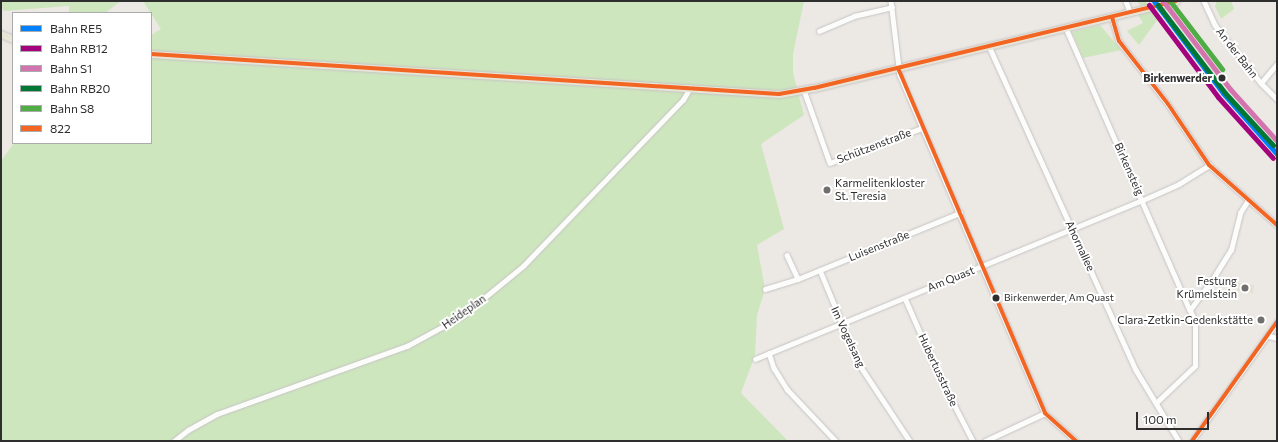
<!DOCTYPE html>
<html>
<head>
<meta charset="utf-8">
<style>
  body { margin:0 }
  #map { position:relative; width:1278px; height:442px; overflow:hidden; background:#ece8e4; font-family:Commissioner,sans-serif }
  div>[style] { position:absolute }
  [style*='--x'] { left:calc(var(--x)*1px); top:calc(var(--y)*1px); width:calc(var(--w)*1px); rotate:calc(var(--a)*1deg) }
  .education>* { inset:0; background:#e6e0d3; transform-origin:0 0 }
  .green>* { inset:0; background:#cee6be }
  .roads { filter:drop-shadow(0 0 1px #c5c4c5) drop-shadow(0 0 1px #c5c4c5) }
  .minor>* { height:4.5px; margin:-2.25px; padding:0 2.25px; transform-origin:2.25px; border-radius:2.25px; background:#fcfcfb }
  .primary>* { height:7px; margin:-3.5px; padding:0 3.5px; transform-origin:3.5px; border-radius:3.5px; background:#e8e4d6 }
  .bus-1>* { height:4px; margin:-2px; padding:0 2px; transform-origin:2px; border-radius:2px; background:#f26522 }
  .rail-1>* { height:5px; margin:-2.5px; padding:0 2.5px; transform-origin:2.5px; border-radius:2.5px; background:#0080ff }
  .rail-2>* { height:5px; margin:-2.5px; padding:0 2.5px; transform-origin:2.5px; border-radius:2.5px; background:#a5027d }
  .rail-3>* { height:5px; margin:-2.5px; padding:0 2.5px; transform-origin:2.5px; border-radius:2.5px; background:#d474ae }
  .rail-4>* { height:5px; margin:-2.5px; padding:0 2.5px; transform-origin:2.5px; border-radius:2.5px; background:#007734 }
  .rail-5>* { height:5px; margin:-2.5px; padding:0 2.5px; transform-origin:2.5px; border-radius:2.5px; background:#50ad46 }
  .dots>* { width:11px; height:11px; translate:-50% -50%; box-sizing:border-box; border:2px solid #fff; border-radius:50% }
  span { translate:-50% -50%; white-space:nowrap; text-align:center; line-height:1.15; -webkit-text-stroke:4px #fff; paint-order:stroke }
  .bus-label { font-size:10px; color:#2e2e2e }
  .left { translate:0 -50%; text-align:left }
  .street-label { font-size:11px; color:#2e2e2e }
  .stop-label { font-size:11px; color:#2e2e2e; font-weight:700 }
  .right { translate:-100% -50%; text-align:right }
  .poi-label { font-size:11px; color:#2e2e2e }
  .frame { position:absolute; inset:0; border:2px solid #2e2e2e; pointer-events:none }
  .legend { position:absolute; left:12px; top:12px; width:140px; height:132px; box-sizing:border-box; background:#fff; border:1px solid #ababab; margin:0; padding:5px 7px; list-style:none; font-size:12px; color:#2e2e2e }
  .legend li { display:flex; align-items:center; gap:8px; height:20px }
  .legend b { width:20px; border:1px solid #ababab }
  .scale { position:absolute; left:1136px; top:412px; width:73px; height:18px; box-sizing:border-box; border:2px solid #2e2e2e; border-top:0; padding-left:5px; font-size:12px; line-height:14px; white-space:nowrap; color:#2e2e2e; -webkit-text-stroke:3px #fff; paint-order:stroke }
</style>
</head>
<body>
<div id="map">
  <div class="education">
    <i style="left:1238px;top:283px;width:16px;height:8px;rotate:7deg"></i>
  </div>
  <div class="green">
    <i style="clip-path:polygon(1px 1px,121px 1px,105px 13px,69px 13px,69px 6px,3px 11px)"></i>
    <i style="clip-path:polygon(143px 1px,804px 1px,793px 54px,793px 73px,804px 115px,761px 144px,784px 229px,757px 245px,765px 289px,757px 315px,755px 355px,741px 393px,788px 441px,1px 441px,1px 161px,14px 143px,151px 143px,151px 35px,161px 29px)"></i>
    <i style="clip-path:polygon(1137px 1px,1145px 1px,1158px 19px,1139px 45px,1127px 31px,1143px 23px,1138px 15px,1146px 13px)"></i>
    <i style="clip-path:polygon(1217px 1px,1231px 1px,1234px 9px,1221px 19px,1215px 6px)"></i>
    <i style="clip-path:polygon(1100px 25px,1121px 50px,1083px 58px,1072px 32px)"></i>
  </div>
  <div class="roads">
    <div class="minor">
      <i style="--x:891;--y:1;--w:75;--a:83.1"></i>
      <i style="--x:900;--y:75;--w:368;--a:66.8"></i>
      <i style="--x:1045;--y:413;--w:42;--a:42.1"></i>
      <i style="--x:1126;--y:1;--w:12;--a:70"></i>
      <i style="--x:1204;--y:1;--w:26;--a:65"></i>
      <i style="--x:1215;--y:25;--w:74;--a:51.6"></i>
      <i style="--x:1261;--y:83;--w:23;--a:45"></i>
      <i style="--x:1112;--y:17;--w:25;--a:74"></i>
      <i style="--x:1119;--y:41;--w:80;--a:52.1"></i>
      <i style="--x:1168;--y:104;--w:73;--a:56.1"></i>
      <i style="--x:1209;--y:165;--w:91;--a:41.4"></i>
      <i style="--x:1066;--y:28;--w:308;--a:66.3"></i>
      <i style="--x:819;--y:31;--w:38;--a:-23"></i>
      <i style="--x:854;--y:16;--w:39;--a:-13"></i>
      <i style="--x:989;--y:46;--w:356;--a:65.6"></i>
      <i style="--x:1136;--y:370;--w:83;--a:58.8"></i>
      <i style="--x:1261;--y:83;--w:25;--a:-50"></i>
      <i style="--x:804;--y:90;--w:77;--a:70.4"></i>
      <i style="--x:830;--y:163;--w:98;--a:-20.8"></i>
      <i style="--x:787;--y:255;--w:26;--a:65"></i>
      <i style="--x:820;--y:270;--w:102;--a:67.5"></i>
      <i style="--x:859;--y:364;--w:92;--a:56.5"></i>
      <i style="--x:765;--y:289;--w:34;--a:-17"></i>
      <i style="--x:798;--y:279;--w:175;--a:-22.2"></i>
      <i style="--x:905;--y:298;--w:82;--a:66.3"></i>
      <i style="--x:938;--y:373;--w:76;--a:62.8"></i>
      <i style="--x:1269;--y:336;--w:8;--a:14"></i>
      <i style="--x:769;--y:353;--w:16;--a:72"></i>
      <i style="--x:774;--y:368;--w:25;--a:58"></i>
      <i style="--x:787;--y:389;--w:71;--a:46.7"></i>
      <i style="--x:755;--y:359;--w:419;--a:-22.3"></i>
      <i style="--x:1143;--y:200;--w:39;--a:-24"></i>
      <i style="--x:1179;--y:184;--w:36;--a:-32"></i>
      <i style="--x:1157;--y:402;--w:52;--a:-43.5"></i>
      <i style="--x:1195;--y:366;--w:44;--a:-90"></i>
      <i style="--x:1195;--y:322;--w:13;--a:-113"></i>
      <i style="--x:1190;--y:310;--w:37;--a:-54"></i>
      <i style="--x:1212;--y:280;--w:36;--a:-58"></i>
      <i style="--x:1231;--y:250;--w:38;--a:-76"></i>
      <i style="--x:1240;--y:213;--w:15;--a:-58"></i>
      <i style="--x:174;--y:441;--w:18;--a:-38"></i>
      <i style="--x:188;--y:430;--w:33;--a:-29"></i>
      <i style="--x:217;--y:414;--w:202;--a:-19.7"></i>
      <i style="--x:407;--y:346;--w:63;--a:-28.6"></i>
      <i style="--x:462;--y:316;--w:79;--a:-39.3"></i>
      <i style="--x:523;--y:266;--w:231;--a:-46.1"></i>
      <i style="--x:683;--y:100;--w:14;--a:-60"></i>
      <i style="--x:985;--y:441;--w:66;--a:-25"></i>
      <i style="--x:1192;--y:441;--w:146;--a:-54.5"></i>
    </div>
    <div class="primary">
      <i style="--x:1;--y:34;--w:13;--a:23"></i>
      <i style="--x:151;--y:54;--w:629;--a:3.64"></i>
      <i style="--x:779;--y:94;--w:36;--a:-10"></i>
      <i style="--x:814;--y:88;--w:372;--a:-13.5"></i>
    </div>
  </div>
  <div class="bus-1">
    <i style="--x:1112;--y:17;--w:25;--a:74"></i>
    <i style="--x:1119;--y:41;--w:80;--a:52.1"></i>
    <i style="--x:1168;--y:104;--w:73;--a:56.1"></i>
    <i style="--x:1209;--y:165;--w:91;--a:41.4"></i>
    <i style="--x:151;--y:54;--w:629;--a:3.64"></i>
    <i style="--x:779;--y:94;--w:36;--a:-10"></i>
    <i style="--x:814;--y:88;--w:372;--a:-13.5"></i>
    <i style="--x:898;--y:68;--w:375;--a:66.9"></i>
    <i style="--x:1045;--y:413;--w:42;--a:42.1"></i>
    <i style="--x:1192;--y:441;--w:146;--a:-54.5"></i>
  </div>
  <div class="rail-1">
    <i style="--x:1154;--y:1;--w:115;--a:53.1"></i>
    <i style="--x:1223;--y:93;--w:81;--a:48.5"></i>
  </div>
  <div class="rail-2">
    <i style="--x:1149;--y:5;--w:115;--a:53.1"></i>
    <i style="--x:1218;--y:97;--w:82;--a:48"></i>
  </div>
  <div class="rail-3">
    <i style="--x:1163;--y:1;--w:111;--a:52.7"></i>
    <i style="--x:1230;--y:89;--w:70;--a:47.9"></i>
  </div>
  <div class="rail-4">
    <i style="--x:1158;--y:5;--w:111;--a:52.7"></i>
    <i style="--x:1225;--y:93;--w:71;--a:47.3"></i>
  </div>
  <div class="rail-5">
    <i style="--x:1170;--y:1;--w:86;--a:52.6"></i>
  </div>
  <div class="dots">
    <i style="left:1222px;top:78px;background:#2e2e2e"></i>
    <i style="left:827px;top:190px;background:#706f6e"></i>
    <i style="left:1245px;top:288px;background:#706f6e"></i>
    <i style="left:996px;top:298px;background:#2e2e2e"></i>
    <i style="left:1261px;top:320px;background:#706f6e"></i>
  </div>
  <div class="bus-label">
    <span class="left" style="left:1004px;top:298px">Birkenwerder, Am Quast</span>
  </div>
  <div class="street-label">
    <span style="left:1237px;top:53px;rotate:52deg">An der Bahn</span>
    <span style="left:874px;top:146px;rotate:-21deg">Schützenstraße</span>
    <span style="left:1129px;top:169px;rotate:66deg">Birkensteig</span>
    <span style="left:879px;top:246px;rotate:-22deg">Luisenstraße</span>
    <span style="left:1080px;top:246px;rotate:65deg">Ahornallee</span>
    <span style="left:951px;top:279px;rotate:-22deg">Am Quast</span>
    <span style="left:464px;top:312px;rotate:-35deg">Heideplan</span>
    <span style="left:848px;top:337px;rotate:65deg">Im Vogelsang</span>
    <span style="left:938px;top:370px;rotate:65deg">Hubertusstraße</span>
  </div>
  <div class="stop-label">
    <span class="right" style="left:1212px;top:78px">Birkenwerder</span>
  </div>
  <div class="poi-label">
    <span class="left" style="left:835px;top:190px">Karmelitenkloster<br>St. Teresia</span>
    <span class="right" style="left:1237px;top:288px">Festung<br>Krümelstein</span>
    <span class="right" style="left:1253px;top:320px">Clara-Zetkin-Gedenkstätte</span>
  </div>
  <div class="frame"></div>
  <ul class="legend">
  <li><b style="height:5px;background:#0080ff"></b>Bahn RE5</li>
  <li><b style="height:5px;background:#a5027d"></b>Bahn RB12</li>
  <li><b style="height:5px;background:#d474ae"></b>Bahn S1</li>
  <li><b style="height:5px;background:#007734"></b>Bahn RB20</li>
  <li><b style="height:5px;background:#50ad46"></b>Bahn S8</li>
  <li><b style="height:5px;background:#f26522"></b>822</li>
  </ul>
  <div class="scale">100 m</div>
</div>
</body>
</html>
